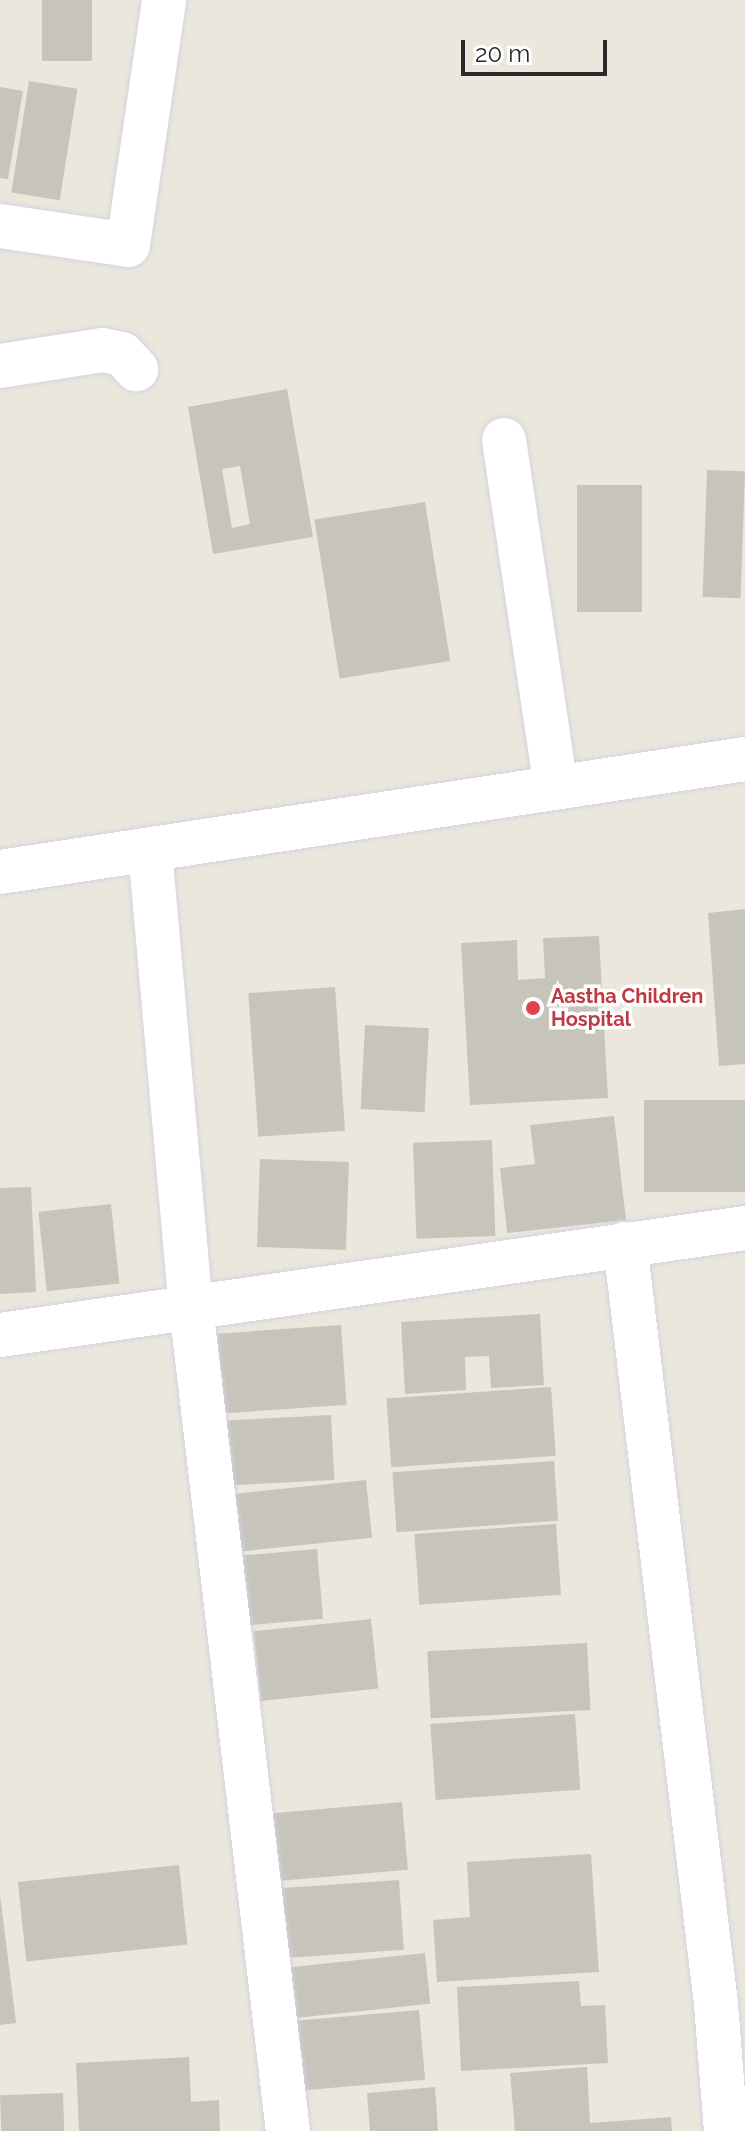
<!DOCTYPE html>
<html>
<head>
<meta charset="utf-8">
<style>
  body { margin:0 }
  #map { position:relative; width:745px; height:2131px; overflow:hidden; background:#ece7dc; font-family:Raleway,sans-serif }
  div>[style] { position:absolute }
  [style*='--x'] { left:calc(var(--x)*1px); top:calc(var(--y)*1px); width:calc(var(--w)*1px); rotate:calc(var(--a)*1deg) }
  .building>* { inset:0; background:#c7c5bb; transform-origin:0 0 }
  .roads { filter:drop-shadow(0 0 2px #d1d3e3) drop-shadow(0 0 2px #d1d3e3) }
  .minor>* { height:44px; margin:-22px; padding:0 22px; transform-origin:22px; border-radius:22px; background:#fff }
  .tertiary>* { height:44px; margin:-22px; padding:0 22px; transform-origin:22px; border-radius:22px; background:#fff }
  .dots>* { width:22px; height:22px; translate:-50% -50%; box-sizing:border-box; border:4px solid #fff; border-radius:50% }
  span { translate:-50% -50%; white-space:nowrap; text-align:center; line-height:1.15; -webkit-text-stroke:7px #fff; paint-order:stroke }
  .health-label { font-size:20px; color:#be3a42; font-weight:700 }
  .left { translate:0 -50%; text-align:left }
  .scale { position:absolute; left:461px; top:40px; width:146px; height:36px; box-sizing:border-box; border:4px solid #2a2a2a; border-top:0; padding-left:10px; font-size:24px; line-height:28px; white-space:nowrap; color:#2a2a2a; -webkit-text-stroke:6px #fff; paint-order:stroke }
</style>
</head>
<body>
<div id="map">
  <div class="building">
    <i style="left:42px;top:0;width:50px;height:61px"></i>
    <i style="left:29px;top:81px;width:49px;height:113px;rotate:9deg"></i>
    <i style="clip-path:polygon(0 87px,23px 91px,8px 179px,0 178px)"></i>
    <i style="clip-path:polygon(evenodd,287px 389px,313px 537px,213px 554px,188px 407px,287px 389px,240px 466px,250px 524px,232px 528px,222px 469px,240px 466px)"></i>
    <i style="left:707px;top:470px;width:38px;height:127px;rotate:2deg"></i>
    <i style="left:577px;top:485px;width:65px;height:127px"></i>
    <i style="left:425px;top:502px;width:161px;height:112px;rotate:81deg"></i>
    <i style="clip-path:polygon(745px 909px,745px 1064px,719px 1066px,708px 913px)"></i>
    <i style="clip-path:polygon(599px 936px,608px 1098px,470px 1105px,461px 943px,517px 940px,518px 980px,545px 978px,543px 938px)"></i>
    <i style="left:335px;top:987px;width:144px;height:87px;rotate:86deg"></i>
    <i style="left:365px;top:1025px;width:64px;height:84px;rotate:3deg"></i>
    <i style="left:745px;top:1100px;width:92px;height:101px;rotate:90deg"></i>
    <i style="clip-path:polygon(614px 1116px,626px 1220px,507px 1233px,500px 1168px,535px 1164px,530px 1125px)"></i>
    <i style="left:492px;top:1140px;width:96px;height:79px;rotate:88deg"></i>
    <i style="left:260px;top:1159px;width:89px;height:88px;rotate:2deg"></i>
    <i style="clip-path:polygon(31px 1187px,36px 1292px,0 1294px,0 1188px)"></i>
    <i style="left:111px;top:1204px;width:80px;height:73px;rotate:84deg"></i>
    <i style="clip-path:polygon(540px 1314px,544px 1385px,491px 1388px,489px 1356px,465px 1357px,466px 1390px,405px 1394px,401px 1322px)"></i>
    <i style="left:341px;top:1325px;width:80px;height:124px;rotate:86deg"></i>
    <i style="left:551px;top:1387px;width:69px;height:165px;rotate:86deg"></i>
    <i style="left:331px;top:1415px;width:65px;height:112px;rotate:87deg"></i>
    <i style="left:554px;top:1461px;width:60px;height:162px;rotate:86deg"></i>
    <i style="left:366px;top:1480px;width:58px;height:140px;rotate:84deg"></i>
    <i style="left:556px;top:1524px;width:71px;height:142px;rotate:86deg"></i>
    <i style="left:317px;top:1549px;width:70px;height:89px;rotate:85deg"></i>
    <i style="left:371px;top:1619px;width:70px;height:118px;rotate:84deg"></i>
    <i style="left:587px;top:1643px;width:67px;height:160px;rotate:87deg"></i>
    <i style="left:575px;top:1714px;width:76px;height:145px;rotate:86deg"></i>
    <i style="left:402px;top:1802px;width:68px;height:133px;rotate:85deg"></i>
    <i style="clip-path:polygon(591px 1854px,599px 1972px,437px 1982px,433px 1920px,470px 1917px,467px 1862px)"></i>
    <i style="left:179px;top:1865px;width:80px;height:162px;rotate:84deg"></i>
    <i style="left:399px;top:1880px;width:70px;height:126px;rotate:86deg"></i>
    <i style="clip-path:polygon(0 1895px,16px 2023px,0 2025px)"></i>
    <i style="left:425px;top:1953px;width:51px;height:143px;rotate:84deg"></i>
    <i style="clip-path:polygon(579px 1981px,581px 2006px,605px 2005px,608px 2063px,461px 2071px,457px 1987px)"></i>
    <i style="left:419px;top:2010px;width:70px;height:141px;rotate:85deg"></i>
    <i style="clip-path:polygon(189px 2057px,191px 2102px,219px 2100px,220px 2131px,79px 2131px,76px 2063px)"></i>
    <i style="clip-path:polygon(587px 2067px,590px 2123px,671px 2117px,672px 2131px,515px 2131px,510px 2073px)"></i>
    <i style="clip-path:polygon(435px 2087px,438px 2131px,370px 2131px,367px 2093px)"></i>
    <i style="left:63px;top:2093px;width:38px;height:63px;rotate:88deg"></i>
  </div>
  <div class="roads">
    <div class="minor">
      <i style="--x:0;--y:226;--w:129;--a:8.4"></i>
      <i style="--x:128;--y:245;--w:248;--a:-81.6"></i>
      <i style="--x:0;--y:366;--w:104;--a:-8.8"></i>
      <i style="--x:103;--y:350;--w:19;--a:12"></i>
      <i style="--x:122;--y:354;--w:21;--a:47"></i>
      <i style="--x:504;--y:440;--w:350;--a:81.5"></i>
      <i style="--x:150;--y:850;--w:459;--a:84.9"></i>
      <i style="--x:191;--y:1307;--w:830;--a:83.29"></i>
      <i style="--x:625;--y:1244;--w:765;--a:83.17"></i>
      <i style="--x:716;--y:2004;--w:127;--a:85.5"></i>
      <i style="--x:0;--y:1335;--w:753;--a:-8.17"></i>
    </div>
    <div class="tertiary">
      <i style="--x:0;--y:872;--w:754;--a:-8.62"></i>
    </div>
  </div>
  <div class="dots">
    <i style="left:533px;top:1008px;background:#e0444e"></i>
  </div>
  <div class="health-label">
    <span class="left" style="left:551px;top:1008px">Aastha Children<br>Hospital</span>
  </div>
  <div class="scale">20 m</div>
</div>
</body>
</html>
